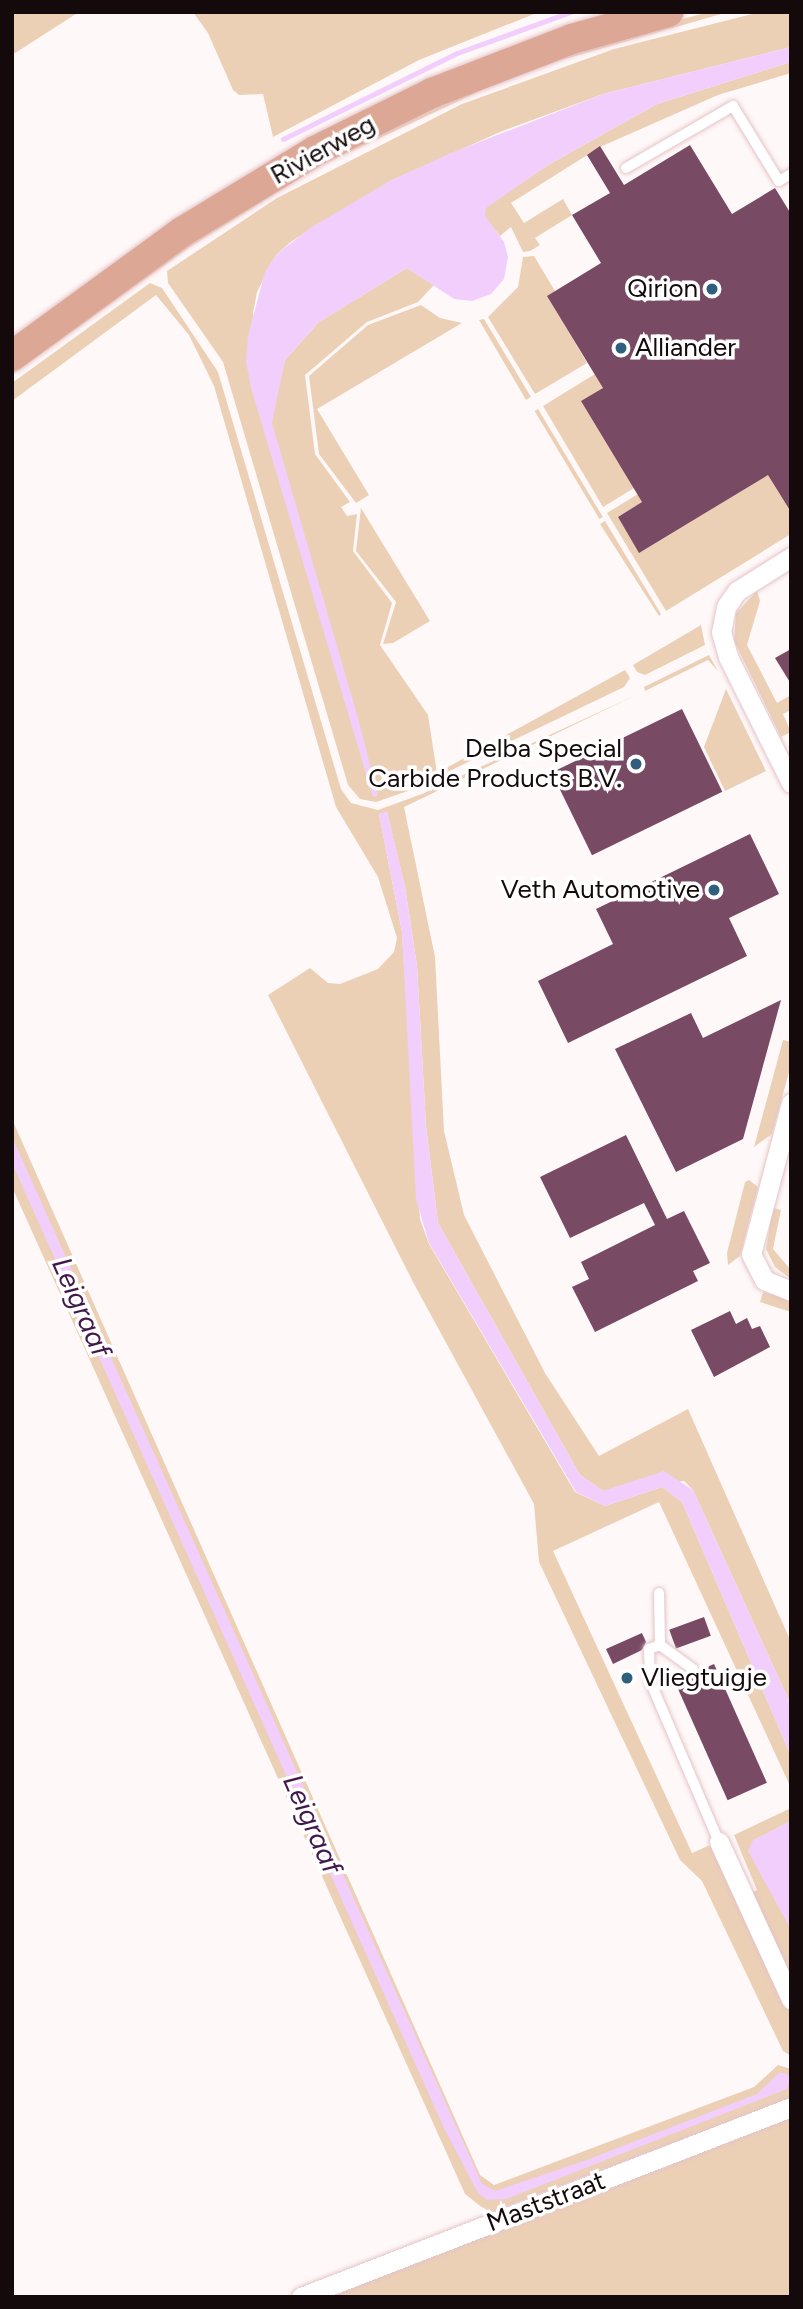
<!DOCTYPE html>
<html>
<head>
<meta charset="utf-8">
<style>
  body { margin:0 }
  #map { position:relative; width:803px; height:2309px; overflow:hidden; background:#fff8f8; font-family:Figtree,sans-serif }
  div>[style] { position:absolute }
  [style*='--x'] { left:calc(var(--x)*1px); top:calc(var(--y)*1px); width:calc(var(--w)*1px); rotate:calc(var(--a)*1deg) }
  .green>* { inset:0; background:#ecd0b6; transform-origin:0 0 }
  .water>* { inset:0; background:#f1cefb }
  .stream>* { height:5px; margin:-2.5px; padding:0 2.5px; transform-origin:2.5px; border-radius:2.5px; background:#f1cefb }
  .building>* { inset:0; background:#784a64; transform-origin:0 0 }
  .roads { filter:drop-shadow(0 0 2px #e4c4c7) drop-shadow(0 0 2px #e4c4c7) }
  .lane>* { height:10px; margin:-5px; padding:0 5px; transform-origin:5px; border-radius:5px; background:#fff }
  .street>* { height:19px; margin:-9.5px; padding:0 9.5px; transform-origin:9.5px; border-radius:9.5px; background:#fff }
  .primary>* { height:30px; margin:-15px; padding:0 15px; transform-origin:15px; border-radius:15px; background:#dda795 }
  .dots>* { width:19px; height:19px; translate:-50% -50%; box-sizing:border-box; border:4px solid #fff; border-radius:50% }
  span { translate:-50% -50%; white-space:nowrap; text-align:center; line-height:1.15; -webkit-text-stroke:7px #fff; paint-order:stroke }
  .street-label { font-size:26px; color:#150a0b }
  .poi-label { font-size:26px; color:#150a0b }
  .right { translate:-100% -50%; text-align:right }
  .left { translate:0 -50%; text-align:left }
  .water-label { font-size:28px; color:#41174c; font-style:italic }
  .frame { position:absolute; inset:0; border:14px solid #150a0b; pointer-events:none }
</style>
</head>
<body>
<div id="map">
  <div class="green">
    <i style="clip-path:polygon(12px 12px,79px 12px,12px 55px)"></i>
    <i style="clip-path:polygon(193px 12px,539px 12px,419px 60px,273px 137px,263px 94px,239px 95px,233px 90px,208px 33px)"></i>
    <i style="clip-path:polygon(709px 12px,728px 12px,558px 61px,484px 89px,320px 166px,190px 247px,12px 375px,12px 369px,130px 283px,288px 179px,437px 103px,606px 39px)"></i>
    <i style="clip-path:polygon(760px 12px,791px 12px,791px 47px,603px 94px,500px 132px,390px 181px,292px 241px,276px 255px,257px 292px,253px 313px,272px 405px,285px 360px,319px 322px,407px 268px,434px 285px,418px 302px,367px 322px,305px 375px,315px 454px,350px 502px,341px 507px,347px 516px,357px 514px,353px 551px,392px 603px,380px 645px,428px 715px,437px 773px,625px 670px,630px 678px,624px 687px,408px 791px,376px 802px,360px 799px,348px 785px,223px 362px,168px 283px,167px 271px,277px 198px,462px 104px,614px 49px)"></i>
    <i style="clip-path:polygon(791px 62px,791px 73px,718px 95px,600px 147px,511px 203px,524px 223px,563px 199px,572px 215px,535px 238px,540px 245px,530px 251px,523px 252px,511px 227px,500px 236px,484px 216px,485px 208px,548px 165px,657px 104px)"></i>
    <i style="clip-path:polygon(534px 256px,555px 291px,548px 296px,587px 363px,535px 394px,488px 317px,518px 287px,523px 257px)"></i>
    <i style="clip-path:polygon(150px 283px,162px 288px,218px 372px,341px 789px,351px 803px,378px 810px,422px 794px,638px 694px,404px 807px,435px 957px,444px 1131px,464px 1215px,545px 1373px,599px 1456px,688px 1409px,791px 1642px,791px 1705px,693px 1490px,684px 1481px,603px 1491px,580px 1475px,438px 1223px,426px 1126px,417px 966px,405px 887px,387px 812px,379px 814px,402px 932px,420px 1219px,429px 1244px,575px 1492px,605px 1506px,662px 1487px,682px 1502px,791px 1756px,791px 1788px,659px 1502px,553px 1551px,692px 1853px,715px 1843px,791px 2011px,791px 2056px,783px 2051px,702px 1881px,680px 1860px,539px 1562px,534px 1504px,414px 1284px,268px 995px,310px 968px,328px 983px,340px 984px,378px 969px,394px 952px,397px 938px,378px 877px,336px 807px,214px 386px,189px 335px,156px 295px,12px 401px,12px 383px)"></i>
    <i style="clip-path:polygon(421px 305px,440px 318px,462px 323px,317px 409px,369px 495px,356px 503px,319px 454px,309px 376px,368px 325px)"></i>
    <i style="clip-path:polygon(484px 319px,531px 397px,526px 400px,479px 320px)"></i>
    <i style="clip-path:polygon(595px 374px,603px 388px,582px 401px,652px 477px,603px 507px,543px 406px)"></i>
    <i style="left:538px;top:409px;width:126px;height:4px;rotate:59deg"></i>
    <i style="clip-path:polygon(758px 457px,791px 505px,791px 534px,666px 611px,607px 513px,656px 483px,660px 491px,618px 517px,640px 552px,749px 486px)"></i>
    <i style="clip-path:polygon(361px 508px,430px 621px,393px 643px,383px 644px,396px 602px,356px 551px)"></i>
    <i style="clip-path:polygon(605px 521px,661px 614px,659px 616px,600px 524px)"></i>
    <i style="clip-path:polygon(757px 591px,760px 601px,747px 645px,777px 703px,791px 695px,791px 710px,783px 714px,791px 732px,781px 737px,734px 641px,736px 613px)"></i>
    <i style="clip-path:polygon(701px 625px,705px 645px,645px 675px,637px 672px,633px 665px)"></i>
    <i style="clip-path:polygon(709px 655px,718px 671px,708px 660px,645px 691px,644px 687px)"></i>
    <i style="clip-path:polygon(726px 689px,766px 771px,725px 791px,704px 747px)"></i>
    <i style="clip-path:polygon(783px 1040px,791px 1042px,791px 1065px,772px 1134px,754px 1147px)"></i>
    <i style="clip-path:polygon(12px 1119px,480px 2175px,494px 2185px,754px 2087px,778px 2065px,791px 2069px,791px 2098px,489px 2213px,465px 2194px,12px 1187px)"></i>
    <i style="clip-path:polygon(749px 1180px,758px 1187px,740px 1256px,728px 1265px,727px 1253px,745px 1182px)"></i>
    <i style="clip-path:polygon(773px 1208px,781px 1210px,773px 1249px,791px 1270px,791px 1279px,775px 1267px,766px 1249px)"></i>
    <i style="clip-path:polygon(763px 1292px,791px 1299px,791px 1312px,760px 1302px)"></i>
    <i style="clip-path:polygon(791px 1808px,791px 1821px,754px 1840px,791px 1924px,791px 1985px,749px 1894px,757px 1890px,734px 1835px)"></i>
    <i style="clip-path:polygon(791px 2115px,791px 2297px,318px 2297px)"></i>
  </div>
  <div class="water">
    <i style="clip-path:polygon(791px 47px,791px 62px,657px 104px,548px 165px,486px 208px,485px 216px,504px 242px,508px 257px,504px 279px,491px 294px,472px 301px,454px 299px,407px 268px,319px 322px,285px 360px,272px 423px,358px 718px,378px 796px,373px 797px,251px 388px,246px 361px,248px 336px,265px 272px,276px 255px,310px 228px,390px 181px,451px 153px,603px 94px)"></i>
    <i style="clip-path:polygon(387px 811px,405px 887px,417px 966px,426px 1126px,438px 1223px,580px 1475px,603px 1491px,664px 1471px,693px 1490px,791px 1705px,791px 1756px,682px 1502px,662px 1487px,605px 1506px,576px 1492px,429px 1243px,416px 1199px,402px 932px,379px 814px)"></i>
    <i style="clip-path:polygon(12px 1137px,482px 2184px,495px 2191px,584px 2161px,757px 2094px,780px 2072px,791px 2076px,787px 2089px,506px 2199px,487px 2200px,478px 2193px,444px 2128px,12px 1163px)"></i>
    <i style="clip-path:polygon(791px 1821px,791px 1930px,748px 1851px,753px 1840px)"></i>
  </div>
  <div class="stream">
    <i style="--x:283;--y:139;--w:194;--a:-26.3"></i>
    <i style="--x:457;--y:53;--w:120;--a:-19.9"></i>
  </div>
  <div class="building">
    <i style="clip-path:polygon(690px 145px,732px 214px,775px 188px,791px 214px,791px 512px,768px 475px,639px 553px,618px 517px,642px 502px,581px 401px,603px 388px,547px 296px,601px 263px,572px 215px,610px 193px,587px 155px,600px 146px,624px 185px)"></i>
    <i style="clip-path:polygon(791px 649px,791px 684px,775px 658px)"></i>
    <i style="left:682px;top:709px;width:92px;height:145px;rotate:64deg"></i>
    <i style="clip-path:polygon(750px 834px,779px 894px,729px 918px,747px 956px,568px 1043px,538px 981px,613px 944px,596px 909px)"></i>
    <i style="clip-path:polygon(781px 1000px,743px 1139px,676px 1172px,615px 1049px,691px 1013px,703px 1038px)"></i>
    <i style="clip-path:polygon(626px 1135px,667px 1219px,684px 1211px,710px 1263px,693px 1271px,698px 1281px,595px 1332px,572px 1287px,589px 1279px,581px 1262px,655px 1225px,644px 1203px,570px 1238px,540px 1177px)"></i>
    <i style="clip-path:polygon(730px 1311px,736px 1324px,747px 1318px,752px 1329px,760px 1326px,770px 1347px,714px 1377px,691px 1330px)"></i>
    <i style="left:704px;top:1617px;width:20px;height:37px;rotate:70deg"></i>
    <i style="clip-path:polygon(642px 1633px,646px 1642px,642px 1650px,613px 1664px,606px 1649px)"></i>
    <i style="left:714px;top:1664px;width:130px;height:43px;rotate:66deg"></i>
  </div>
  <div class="roads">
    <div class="lane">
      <i style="--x:626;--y:168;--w:124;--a:-30.1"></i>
      <i style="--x:733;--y:106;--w:88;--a:58.5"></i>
      <i style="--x:779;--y:181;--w:14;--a:-30"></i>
      <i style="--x:659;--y:1593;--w:52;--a:88.9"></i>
      <i style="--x:693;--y:1669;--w:41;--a:-144"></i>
      <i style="--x:660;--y:1645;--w:12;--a:160"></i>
      <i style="--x:649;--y:1649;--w:32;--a:88"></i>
      <i style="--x:650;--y:1681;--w:175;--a:66.8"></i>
    </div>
    <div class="street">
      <i style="--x:791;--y:557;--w:64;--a:147.8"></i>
      <i style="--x:737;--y:591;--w:19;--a:125"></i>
      <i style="--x:726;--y:607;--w:25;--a:101"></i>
      <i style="--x:721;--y:632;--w:26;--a:74"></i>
      <i style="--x:728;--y:657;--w:141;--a:63.4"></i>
      <i style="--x:791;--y:1103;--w:156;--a:104.8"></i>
      <i style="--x:751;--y:1254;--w:29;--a:63"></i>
      <i style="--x:764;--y:1280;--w:29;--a:22"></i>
      <i style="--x:719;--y:1842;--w:173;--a:65.4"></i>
      <i style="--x:301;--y:2297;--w:526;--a:-21.19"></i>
    </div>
    <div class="primary">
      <i style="--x:12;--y:356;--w:210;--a:-36.1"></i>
      <i style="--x:182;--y:232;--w:156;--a:-31.3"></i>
      <i style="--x:315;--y:151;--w:131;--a:-26.4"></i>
      <i style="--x:432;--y:93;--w:150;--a:-21.1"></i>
      <i style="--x:572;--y:39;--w:100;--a:-15.7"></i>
    </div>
  </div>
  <div class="dots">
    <i style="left:712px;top:289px;background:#305f7e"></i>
    <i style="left:621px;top:348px;background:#305f7e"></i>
    <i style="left:636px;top:764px;background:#305f7e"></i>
    <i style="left:714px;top:890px;background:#305f7e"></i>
    <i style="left:627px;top:1678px;background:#305f7e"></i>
  </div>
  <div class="street-label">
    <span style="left:323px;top:150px;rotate:-29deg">Rivierweg</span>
    <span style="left:546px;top:2202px;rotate:-21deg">Maststraat</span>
  </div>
  <div class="poi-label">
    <span class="right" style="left:698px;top:289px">Qirion</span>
    <span class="left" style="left:635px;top:348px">Alliander</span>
    <span class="right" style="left:622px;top:764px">Delba Special<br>Carbide Products B.V.</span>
    <span class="right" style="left:700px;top:890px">Veth Automotive</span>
    <span class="left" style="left:641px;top:1678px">Vliegtuigje</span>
  </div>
  <div class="water-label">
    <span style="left:82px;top:1307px;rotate:66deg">Leigraaf</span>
    <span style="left:313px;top:1824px;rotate:66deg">Leigraaf</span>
  </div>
  <div class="frame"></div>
</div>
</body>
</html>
